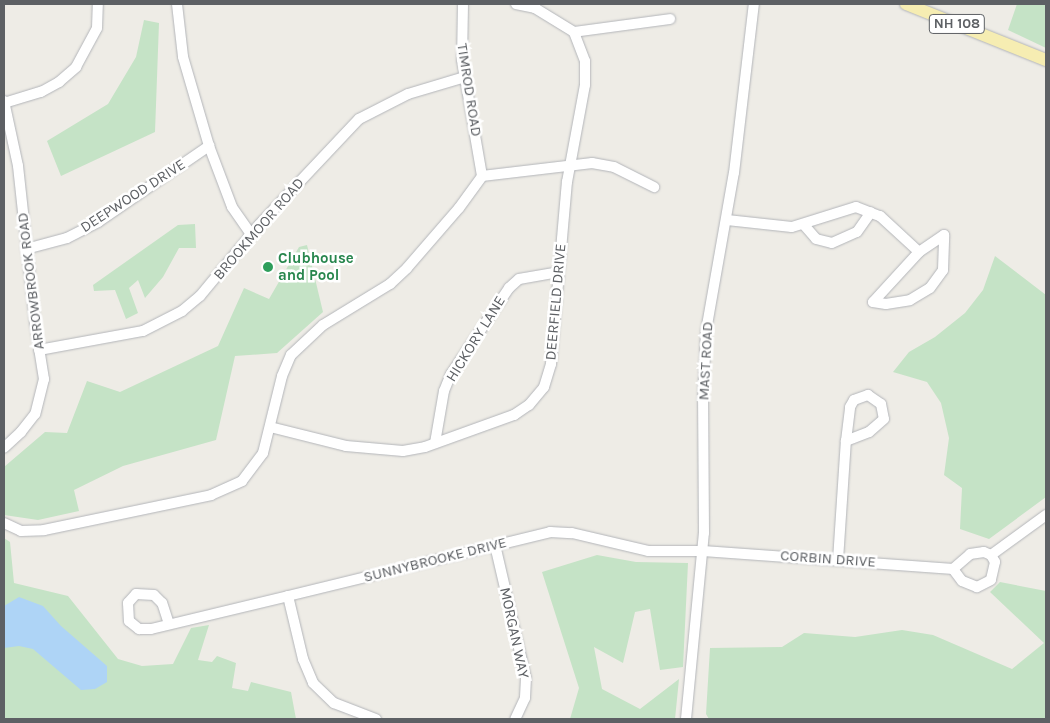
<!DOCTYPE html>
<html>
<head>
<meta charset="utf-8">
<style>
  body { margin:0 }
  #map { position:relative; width:1050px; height:723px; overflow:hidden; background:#eeece6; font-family:Karla,sans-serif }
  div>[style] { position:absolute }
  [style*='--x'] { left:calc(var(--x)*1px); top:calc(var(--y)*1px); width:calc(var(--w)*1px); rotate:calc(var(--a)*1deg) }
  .green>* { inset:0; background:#c5e3c6 }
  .water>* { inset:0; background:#aed4f6 }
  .roads { filter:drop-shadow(0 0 1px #b3b5b9) drop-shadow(0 0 1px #b3b5b9) }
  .minor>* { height:10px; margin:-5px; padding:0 5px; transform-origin:5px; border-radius:5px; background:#fff }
  .major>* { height:12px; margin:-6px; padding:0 6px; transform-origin:6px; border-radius:6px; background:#f6edb2 }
  .dots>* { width:14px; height:14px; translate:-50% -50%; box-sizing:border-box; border:2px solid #fff; border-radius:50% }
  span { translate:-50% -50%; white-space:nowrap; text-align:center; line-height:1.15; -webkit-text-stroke:5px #fff; paint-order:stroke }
  .shield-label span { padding:1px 4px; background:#fff; border:1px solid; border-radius:4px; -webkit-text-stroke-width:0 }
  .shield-label { font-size:14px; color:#5d6064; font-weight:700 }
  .street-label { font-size:15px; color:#5d6064 }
  .leisure-label { font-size:15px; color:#27864d; font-weight:700 }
  .left { translate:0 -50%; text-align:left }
  .frame { position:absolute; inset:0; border:5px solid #5d6064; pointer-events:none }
</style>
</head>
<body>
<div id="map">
  <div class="green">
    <i style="clip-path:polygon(1017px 4px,1046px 4px,1046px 48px,1008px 30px)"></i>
    <i style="clip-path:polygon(144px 20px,159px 23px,155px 132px,61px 176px,47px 141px,108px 104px,136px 57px)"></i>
    <i style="clip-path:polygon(195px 224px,196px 248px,179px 248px,163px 277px,145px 298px,138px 280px,129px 288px,138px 313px,126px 319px,115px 290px,94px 291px,93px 285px,178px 225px)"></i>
    <i style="clip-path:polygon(307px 245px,323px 312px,277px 353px,235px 356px,216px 440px,123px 466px,74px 490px,79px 511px,38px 520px,4px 515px,4px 467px,45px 432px,67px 433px,87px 381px,120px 392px,218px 346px,244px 288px,269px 299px,299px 247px)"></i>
    <i style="clip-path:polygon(995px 256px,1046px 295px,1046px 497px,989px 539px,960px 529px,962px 488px,944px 475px,949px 438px,941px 403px,927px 382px,893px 372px,909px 352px,935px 337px,965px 313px,983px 290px)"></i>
    <i style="clip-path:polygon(4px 538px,10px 542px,14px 583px,68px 596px,118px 659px,142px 666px,173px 664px,191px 628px,209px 625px,198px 660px,212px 662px,217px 656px,236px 663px,232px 688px,248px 691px,251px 682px,291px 692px,296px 719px,4px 719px)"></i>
    <i style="clip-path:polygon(597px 555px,636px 562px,688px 563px,683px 667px,660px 670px,650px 609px,635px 612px,623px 663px,594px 647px,602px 689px,640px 709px,679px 679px,675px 719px,570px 719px,579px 688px,542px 572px)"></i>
    <i style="clip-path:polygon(1000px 582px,1046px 591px,1046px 719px,709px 719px,706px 714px,710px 648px,782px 647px,804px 633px,855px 637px,902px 630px,933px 635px,1012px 669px,1044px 643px,990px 592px)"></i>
  </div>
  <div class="water">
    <i style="clip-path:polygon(19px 597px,43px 606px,61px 626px,107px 666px,107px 682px,95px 689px,81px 690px,33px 649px,19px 646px,4px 648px,4px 606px)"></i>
  </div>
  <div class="roads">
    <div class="minor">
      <i style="--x:177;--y:4;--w:53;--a:83.5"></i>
      <i style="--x:183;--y:57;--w:93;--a:73.7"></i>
      <i style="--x:209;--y:146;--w:65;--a:69.3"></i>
      <i style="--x:232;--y:207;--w:33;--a:55"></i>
      <i style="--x:463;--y:4;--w:56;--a:91"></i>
      <i style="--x:462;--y:60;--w:118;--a:80.2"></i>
      <i style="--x:516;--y:4;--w:19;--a:12"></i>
      <i style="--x:535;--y:8;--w:4;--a:-90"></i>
      <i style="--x:574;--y:32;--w:97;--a:-7.7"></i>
      <i style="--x:4;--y:101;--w:66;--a:77.8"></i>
      <i style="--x:18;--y:166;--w:158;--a:83.8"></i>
      <i style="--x:35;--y:323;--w:57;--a:80.9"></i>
      <i style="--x:44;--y:379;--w:36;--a:104"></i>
      <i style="--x:35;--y:414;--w:23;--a:128"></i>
      <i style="--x:21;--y:432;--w:23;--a:137"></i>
      <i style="--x:4;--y:103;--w:39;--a:-17"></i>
      <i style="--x:41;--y:92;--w:21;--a:-29"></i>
      <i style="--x:59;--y:82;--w:23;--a:-41"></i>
      <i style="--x:76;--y:67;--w:44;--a:-61.7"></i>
      <i style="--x:97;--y:28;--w:24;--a:-88"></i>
      <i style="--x:482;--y:176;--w:111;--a:-6.7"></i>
      <i style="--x:592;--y:163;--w:22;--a:10"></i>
      <i style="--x:614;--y:167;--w:45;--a:26.6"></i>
      <i style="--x:727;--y:220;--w:65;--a:6.1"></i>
      <i style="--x:792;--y:227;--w:67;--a:-17.4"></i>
      <i style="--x:856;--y:207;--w:26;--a:21"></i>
      <i style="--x:880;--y:216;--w:53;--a:42.7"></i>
      <i style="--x:919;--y:252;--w:68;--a:132.6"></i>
      <i style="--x:873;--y:302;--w:13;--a:9"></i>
      <i style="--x:886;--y:304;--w:24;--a:-9"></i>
      <i style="--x:910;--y:300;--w:23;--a:-31"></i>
      <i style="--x:930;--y:288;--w:22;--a:-54"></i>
      <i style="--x:943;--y:270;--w:35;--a:-88"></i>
      <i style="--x:944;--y:235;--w:30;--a:146"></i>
      <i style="--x:804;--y:225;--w:18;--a:49"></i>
      <i style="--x:816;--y:239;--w:16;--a:14"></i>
      <i style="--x:832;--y:243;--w:27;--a:-24"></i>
      <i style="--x:857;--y:232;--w:24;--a:-55"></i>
      <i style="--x:26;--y:249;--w:42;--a:-15"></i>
      <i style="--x:67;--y:238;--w:35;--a:-27"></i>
      <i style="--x:98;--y:222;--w:135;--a:-34.4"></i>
      <i style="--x:39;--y:350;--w:106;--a:-10.4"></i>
      <i style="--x:143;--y:331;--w:44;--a:-27.1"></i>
      <i style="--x:182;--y:311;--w:23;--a:-40"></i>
      <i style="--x:200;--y:296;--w:92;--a:-50.3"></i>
      <i style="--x:259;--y:225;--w:146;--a:-46.7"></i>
      <i style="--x:359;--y:119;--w:55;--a:-27"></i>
      <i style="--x:408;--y:94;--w:59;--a:-16.6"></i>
      <i style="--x:868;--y:395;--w:16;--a:35"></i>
      <i style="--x:881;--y:404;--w:15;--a:79"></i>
      <i style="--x:884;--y:419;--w:20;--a:139"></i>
      <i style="--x:869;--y:432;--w:25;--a:159"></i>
      <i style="--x:846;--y:441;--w:34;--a:-83"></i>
      <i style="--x:850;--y:407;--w:8;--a:-60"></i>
      <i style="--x:854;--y:400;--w:15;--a:-20"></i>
      <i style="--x:270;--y:427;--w:78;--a:14"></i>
      <i style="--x:346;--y:446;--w:57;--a:5"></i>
      <i style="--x:403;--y:451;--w:22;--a:-10"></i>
      <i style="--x:425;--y:447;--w:95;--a:-19.8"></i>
      <i style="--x:514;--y:415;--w:18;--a:-34"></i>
      <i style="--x:529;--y:405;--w:23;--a:-50"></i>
      <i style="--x:544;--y:387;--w:24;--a:-73"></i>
      <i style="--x:551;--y:364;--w:183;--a:-85"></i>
      <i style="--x:567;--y:182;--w:99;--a:-79.5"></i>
      <i style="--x:585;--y:85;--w:24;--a:-90"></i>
      <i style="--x:585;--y:61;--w:31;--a:-111"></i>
      <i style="--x:574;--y:32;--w:46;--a:-148.4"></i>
      <i style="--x:435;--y:443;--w:53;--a:-80.2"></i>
      <i style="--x:444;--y:391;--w:18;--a:-68"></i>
      <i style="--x:451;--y:374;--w:104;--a:-56"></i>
      <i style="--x:509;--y:288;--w:13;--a:-42"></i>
      <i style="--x:519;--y:279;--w:40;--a:-10"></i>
      <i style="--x:4;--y:523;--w:19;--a:25"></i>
      <i style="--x:21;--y:531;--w:23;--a:-2"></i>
      <i style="--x:44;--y:530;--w:171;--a:-11.8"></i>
      <i style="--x:211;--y:495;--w:34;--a:-24"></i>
      <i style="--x:242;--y:481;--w:35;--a:-53"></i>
      <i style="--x:263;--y:453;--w:79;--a:-76.1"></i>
      <i style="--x:282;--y:376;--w:23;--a:-67"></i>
      <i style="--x:291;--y:355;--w:44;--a:-43.2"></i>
      <i style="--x:323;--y:325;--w:79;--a:-31.5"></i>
      <i style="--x:390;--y:284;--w:23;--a:-43"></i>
      <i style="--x:407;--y:268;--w:79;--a:-49.1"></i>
      <i style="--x:459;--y:208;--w:39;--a:-54"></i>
      <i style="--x:495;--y:545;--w:137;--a:76.9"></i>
      <i style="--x:526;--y:678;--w:20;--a:93"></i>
      <i style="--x:525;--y:698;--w:23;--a:115"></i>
      <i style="--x:991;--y:555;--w:68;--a:-36"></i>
      <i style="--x:838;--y:560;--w:119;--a:-86.2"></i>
      <i style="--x:288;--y:596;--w:65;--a:76.6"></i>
      <i style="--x:303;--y:659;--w:26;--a:67"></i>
      <i style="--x:313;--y:683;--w:29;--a:44"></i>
      <i style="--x:334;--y:703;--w:45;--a:20.9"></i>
      <i style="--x:169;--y:624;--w:22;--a:-108"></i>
      <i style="--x:162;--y:603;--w:11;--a:-135"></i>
      <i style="--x:154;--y:595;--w:18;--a:-177"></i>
      <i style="--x:136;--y:594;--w:12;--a:132"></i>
      <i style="--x:128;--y:603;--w:18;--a:87"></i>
      <i style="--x:129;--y:621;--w:13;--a:39"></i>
      <i style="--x:139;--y:629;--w:12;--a:0"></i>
      <i style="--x:151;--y:629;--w:141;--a:-13.5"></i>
      <i style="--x:288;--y:596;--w:270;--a:-13.7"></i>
      <i style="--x:550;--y:532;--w:22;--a:3"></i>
      <i style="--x:572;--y:533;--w:78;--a:13.3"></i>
      <i style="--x:648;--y:551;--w:55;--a:0"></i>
      <i style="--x:703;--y:551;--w:251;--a:4.1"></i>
      <i style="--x:953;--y:569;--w:23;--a:-41"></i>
      <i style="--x:970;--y:554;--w:14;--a:-8"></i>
      <i style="--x:984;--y:552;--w:8;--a:23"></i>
      <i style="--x:991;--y:555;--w:8;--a:60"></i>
      <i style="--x:995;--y:562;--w:18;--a:103"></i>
      <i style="--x:991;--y:580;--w:16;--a:153"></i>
      <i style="--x:977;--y:587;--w:16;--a:-158"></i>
      <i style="--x:962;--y:581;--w:15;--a:-127"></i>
      <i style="--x:686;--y:719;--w:187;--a:-84.5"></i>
      <i style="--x:704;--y:533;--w:133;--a:-90.4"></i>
      <i style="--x:703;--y:400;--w:69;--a:-87.5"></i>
      <i style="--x:706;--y:331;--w:160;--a:-80"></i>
      <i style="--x:734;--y:173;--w:170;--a:-83.3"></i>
    </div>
    <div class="major">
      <i style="--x:906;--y:4;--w:151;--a:21.8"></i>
    </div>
  </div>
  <div class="dots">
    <i style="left:268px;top:267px;background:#2e9e5b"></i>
  </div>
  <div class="shield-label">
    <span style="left:957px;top:24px">NH 108</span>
  </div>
  <div class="street-label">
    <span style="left:469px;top:90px;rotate:81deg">TIMROD ROAD</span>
    <span style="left:133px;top:196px;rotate:-33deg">DEEPWOOD DRIVE</span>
    <span style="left:259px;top:229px;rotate:-49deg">BROOKMOOR ROAD</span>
    <span style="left:31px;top:281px;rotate:-97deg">ARROWBROOK ROAD</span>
    <span style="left:556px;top:302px;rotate:-85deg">DEERFIELD DRIVE</span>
    <span style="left:476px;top:339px;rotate:-58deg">HICKORY LANE</span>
    <span style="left:706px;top:361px;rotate:-87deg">MAST ROAD</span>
    <span style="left:828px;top:559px;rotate:4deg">CORBIN DRIVE</span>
    <span style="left:435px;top:560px;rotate:-14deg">SUNNYBROOKE DRIVE</span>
    <span style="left:514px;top:633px;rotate:78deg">MORGAN WAY</span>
  </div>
  <div class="leisure-label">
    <span class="left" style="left:278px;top:267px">Clubhouse<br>and Pool</span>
  </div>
  <div class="frame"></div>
</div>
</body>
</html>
